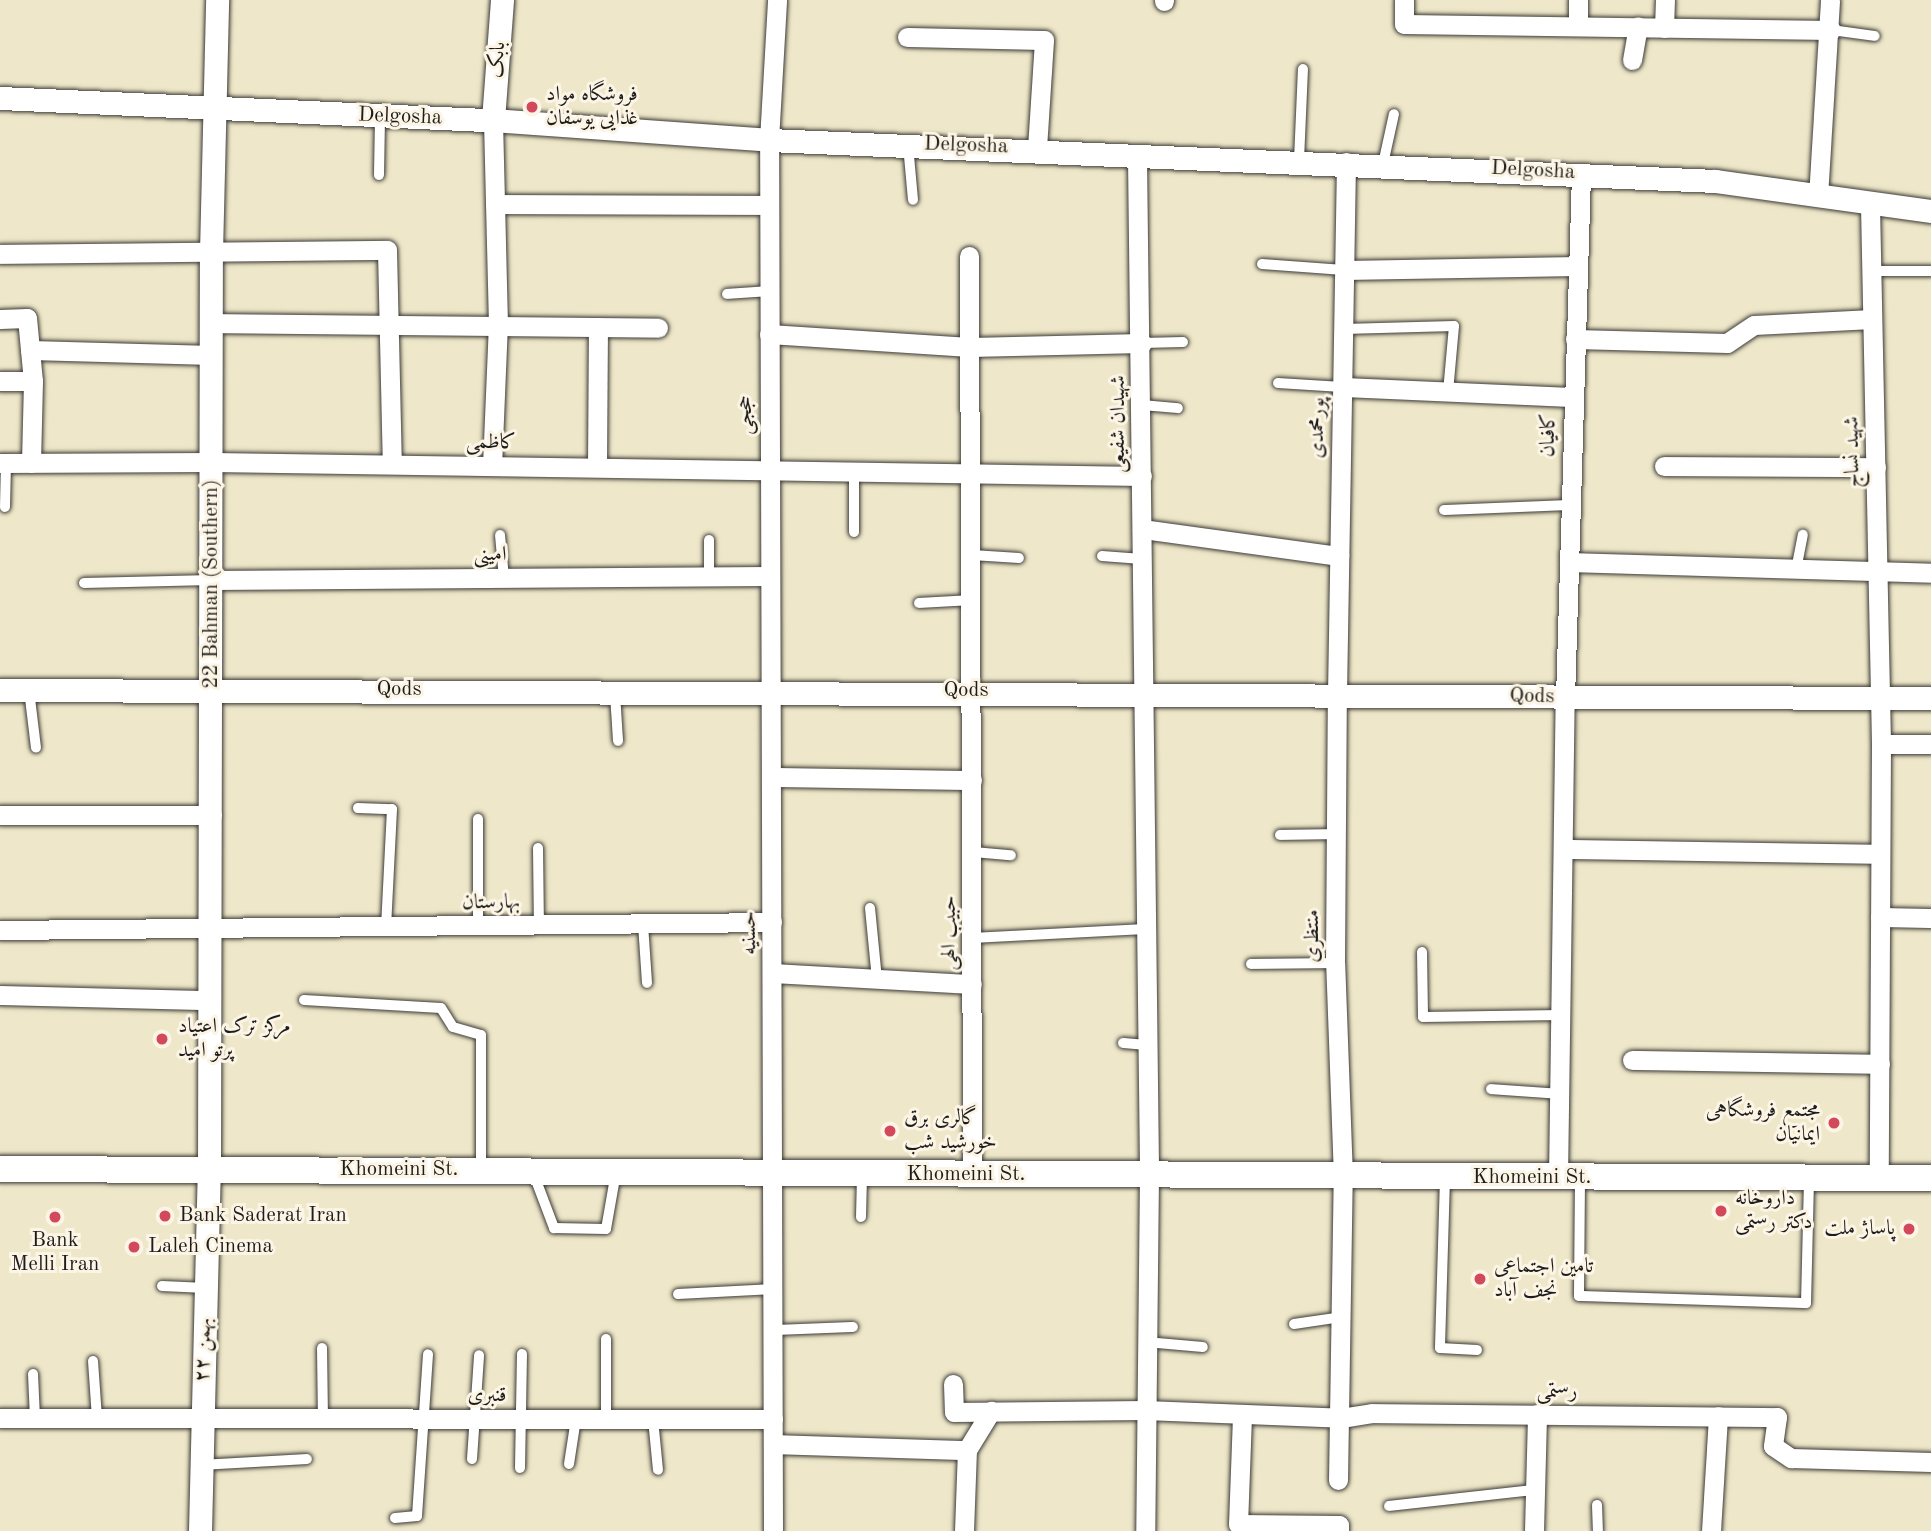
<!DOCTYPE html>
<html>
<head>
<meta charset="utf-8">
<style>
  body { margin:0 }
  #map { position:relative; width:1931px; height:1531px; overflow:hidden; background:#eee7c9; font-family:"Old Standard TT",Amiri,serif }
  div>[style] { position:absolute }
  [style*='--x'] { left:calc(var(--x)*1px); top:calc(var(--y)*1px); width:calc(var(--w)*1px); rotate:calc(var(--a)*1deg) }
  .roads { filter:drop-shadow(0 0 2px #3c3a36) drop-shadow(0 0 2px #3c3a36) }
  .service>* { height:10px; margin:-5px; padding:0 5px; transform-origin:5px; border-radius:5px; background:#fff }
  .minor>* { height:19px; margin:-9.5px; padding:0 9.5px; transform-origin:9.5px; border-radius:9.5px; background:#fff }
  .tertiary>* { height:23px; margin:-11.5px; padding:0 11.5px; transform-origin:11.5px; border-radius:11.5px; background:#fff }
  .secondary>* { height:26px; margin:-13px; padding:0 13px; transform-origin:13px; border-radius:13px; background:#fff }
  .dots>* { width:19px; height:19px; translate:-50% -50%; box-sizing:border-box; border:4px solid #fcf5e5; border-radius:50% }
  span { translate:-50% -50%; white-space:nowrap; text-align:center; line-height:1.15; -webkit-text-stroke:6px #fcf5e5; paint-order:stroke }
  .street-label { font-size:21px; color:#1c1c1c }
  .poi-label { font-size:21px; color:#1c1c1c }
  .left { translate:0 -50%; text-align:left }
  .right { translate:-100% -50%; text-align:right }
</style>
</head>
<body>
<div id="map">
  <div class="roads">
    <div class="service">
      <i style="--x:1831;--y:30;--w:44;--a:7.8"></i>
      <i style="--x:908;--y:145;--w:55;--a:84.8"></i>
      <i style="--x:1299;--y:160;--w:91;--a:-87.5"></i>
      <i style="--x:1383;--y:164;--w:51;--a:-77.6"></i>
      <i style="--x:379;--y:175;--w:59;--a:-89"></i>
      <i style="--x:1262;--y:264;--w:82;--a:4.2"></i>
      <i style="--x:1871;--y:271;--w:60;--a:0"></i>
      <i style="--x:727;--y:294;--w:42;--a:-4.1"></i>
      <i style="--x:1343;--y:329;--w:111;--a:-1.5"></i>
      <i style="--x:1454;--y:326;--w:66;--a:95.2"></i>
      <i style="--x:1142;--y:343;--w:41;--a:-1.4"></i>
      <i style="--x:1278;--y:383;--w:64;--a:3.6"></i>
      <i style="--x:1142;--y:405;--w:36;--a:5"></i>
      <i style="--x:854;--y:471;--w:61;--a:90"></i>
      <i style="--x:5;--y:507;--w:44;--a:-88.7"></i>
      <i style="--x:1444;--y:510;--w:126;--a:-2.3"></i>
      <i style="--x:500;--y:535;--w:43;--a:84.7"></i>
      <i style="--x:709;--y:540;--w:36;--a:90"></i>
      <i style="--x:972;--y:555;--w:47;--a:3.7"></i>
      <i style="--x:1102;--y:556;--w:40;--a:4.3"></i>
      <i style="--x:1796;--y:570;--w:36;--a:-79"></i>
      <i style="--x:84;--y:583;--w:128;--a:-1.3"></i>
      <i style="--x:919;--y:603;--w:53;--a:-3.2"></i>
      <i style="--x:29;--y:690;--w:58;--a:83.1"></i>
      <i style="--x:615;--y:694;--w:47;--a:86.3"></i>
      <i style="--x:358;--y:808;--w:34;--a:2"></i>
      <i style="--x:392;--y:809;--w:117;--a:92.9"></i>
      <i style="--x:1280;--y:835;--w:56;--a:-1"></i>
      <i style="--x:538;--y:848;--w:77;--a:89.3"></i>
      <i style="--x:973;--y:852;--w:38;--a:5"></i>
      <i style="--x:870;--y:908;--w:71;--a:84.4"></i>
      <i style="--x:643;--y:924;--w:59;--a:86.1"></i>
      <i style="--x:478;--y:925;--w:106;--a:-90"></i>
      <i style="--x:972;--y:938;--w:173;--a:-3"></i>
      <i style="--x:1422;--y:952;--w:65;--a:89.1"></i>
      <i style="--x:1423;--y:1017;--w:138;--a:-0.8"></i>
      <i style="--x:1251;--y:964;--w:84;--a:-0.7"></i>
      <i style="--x:304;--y:1000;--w:137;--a:3.3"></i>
      <i style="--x:441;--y:1008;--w:22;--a:58"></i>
      <i style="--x:453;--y:1027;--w:29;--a:16"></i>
      <i style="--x:481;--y:1035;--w:136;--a:90"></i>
      <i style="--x:1123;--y:1043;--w:24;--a:5"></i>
      <i style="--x:1491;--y:1089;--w:69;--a:4.1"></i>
      <i style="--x:534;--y:1175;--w:57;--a:69.3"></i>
      <i style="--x:554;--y:1228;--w:52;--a:1.1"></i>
      <i style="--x:606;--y:1229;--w:58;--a:-80"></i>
      <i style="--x:1445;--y:1178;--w:170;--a:91.7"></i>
      <i style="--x:1440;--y:1348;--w:37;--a:3"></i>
      <i style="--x:1580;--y:1179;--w:117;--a:90.5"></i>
      <i style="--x:1579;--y:1296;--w:227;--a:1.8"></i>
      <i style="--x:1806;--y:1303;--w:123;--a:-88.6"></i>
      <i style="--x:861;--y:1217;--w:42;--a:-88.6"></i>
      <i style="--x:162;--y:1286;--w:44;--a:2.6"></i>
      <i style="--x:678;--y:1294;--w:96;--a:-3"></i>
      <i style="--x:1294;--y:1324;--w:49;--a:-8.3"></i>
      <i style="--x:774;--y:1330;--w:79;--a:-2.2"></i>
      <i style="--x:1146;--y:1342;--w:57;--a:5"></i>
      <i style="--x:322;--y:1348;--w:70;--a:89.2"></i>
      <i style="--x:93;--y:1361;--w:57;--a:86"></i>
      <i style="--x:33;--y:1374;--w:44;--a:87.4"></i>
      <i style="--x:606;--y:1419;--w:80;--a:-90"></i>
      <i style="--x:653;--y:1419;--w:51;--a:84.4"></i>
      <i style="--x:472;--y:1459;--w:104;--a:-86.1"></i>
      <i style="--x:569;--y:1464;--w:46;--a:-81.2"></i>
      <i style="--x:201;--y:1465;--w:106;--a:-3.2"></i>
      <i style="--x:520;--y:1468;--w:114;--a:-89"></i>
      <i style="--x:1597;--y:1505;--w:26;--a:88"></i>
      <i style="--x:1389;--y:1506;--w:147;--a:-6.3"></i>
      <i style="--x:395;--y:1518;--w:22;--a:-5"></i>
      <i style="--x:417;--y:1516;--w:162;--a:-86.1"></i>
    </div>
    <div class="minor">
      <i style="--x:1404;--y:0;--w:24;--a:90"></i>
      <i style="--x:1404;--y:24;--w:427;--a:0.8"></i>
      <i style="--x:1164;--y:1;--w:1;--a:-90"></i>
      <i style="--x:1578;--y:26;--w:26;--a:-90"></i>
      <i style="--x:1664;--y:28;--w:28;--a:-88"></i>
      <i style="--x:907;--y:37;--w:137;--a:1.3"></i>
      <i style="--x:1044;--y:40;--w:109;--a:93.7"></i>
      <i style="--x:1632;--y:60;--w:34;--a:-80"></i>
      <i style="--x:1137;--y:157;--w:1018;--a:89.32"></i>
      <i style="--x:1149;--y:1175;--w:356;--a:90.6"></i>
      <i style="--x:1818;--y:197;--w:197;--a:-86.5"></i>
      <i style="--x:495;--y:204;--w:274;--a:0.2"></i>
      <i style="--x:1870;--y:205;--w:539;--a:88.83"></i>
      <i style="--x:1881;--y:744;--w:434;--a:90.3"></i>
      <i style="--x:0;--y:254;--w:387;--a:-0.6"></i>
      <i style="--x:387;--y:250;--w:214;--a:88.7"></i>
      <i style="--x:969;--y:256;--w:920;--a:89.81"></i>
      <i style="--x:1344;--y:270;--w:234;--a:-1"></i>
      <i style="--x:0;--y:319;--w:27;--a:-2"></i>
      <i style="--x:27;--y:318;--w:63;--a:84.6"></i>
      <i style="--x:33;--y:381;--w:82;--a:91.4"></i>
      <i style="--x:212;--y:323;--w:446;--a:0.6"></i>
      <i style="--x:769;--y:334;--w:201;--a:3.7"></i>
      <i style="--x:970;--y:347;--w:172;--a:-1.3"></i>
      <i style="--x:1575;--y:339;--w:152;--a:1.5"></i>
      <i style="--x:1727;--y:343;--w:32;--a:-34"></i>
      <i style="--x:1754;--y:325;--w:118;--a:-2.9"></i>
      <i style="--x:30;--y:350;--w:182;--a:1.6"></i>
      <i style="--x:0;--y:381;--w:33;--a:0"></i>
      <i style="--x:1342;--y:387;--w:231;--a:2.5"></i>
      <i style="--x:0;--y:463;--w:212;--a:-0.3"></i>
      <i style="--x:212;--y:462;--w:930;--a:0.86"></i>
      <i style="--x:492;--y:466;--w:141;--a:-87.6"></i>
      <i style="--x:498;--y:325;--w:205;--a:-91.4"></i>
      <i style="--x:1664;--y:466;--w:212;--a:0.3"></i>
      <i style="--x:597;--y:467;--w:140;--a:-89.6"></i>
      <i style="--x:1142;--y:529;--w:199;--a:7.8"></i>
      <i style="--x:1569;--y:562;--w:362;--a:1.7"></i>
      <i style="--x:212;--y:580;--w:557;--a:-0.41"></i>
      <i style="--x:1881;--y:744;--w:50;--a:0"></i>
      <i style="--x:771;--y:777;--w:201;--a:0.9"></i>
      <i style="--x:0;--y:815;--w:212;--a:0"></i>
      <i style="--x:1565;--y:849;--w:315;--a:0.9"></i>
      <i style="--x:1880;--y:917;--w:51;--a:1.1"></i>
      <i style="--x:0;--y:930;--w:772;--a:-0.59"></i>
      <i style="--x:773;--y:973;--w:199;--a:3.2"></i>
      <i style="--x:0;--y:995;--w:211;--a:1.4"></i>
      <i style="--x:1632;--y:1060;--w:248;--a:0.9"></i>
      <i style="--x:1558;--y:1178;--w:480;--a:-89.2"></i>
      <i style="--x:1565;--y:698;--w:525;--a:-88.25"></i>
      <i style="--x:953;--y:1384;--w:28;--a:88"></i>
      <i style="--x:954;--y:1412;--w:191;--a:-0.6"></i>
      <i style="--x:1145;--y:1410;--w:196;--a:2.3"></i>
      <i style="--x:1341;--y:1418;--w:31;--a:-9"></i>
      <i style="--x:1372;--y:1413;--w:405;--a:0.6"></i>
      <i style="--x:1777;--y:1417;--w:29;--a:98"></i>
      <i style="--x:1773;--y:1446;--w:22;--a:34"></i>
      <i style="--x:1791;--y:1458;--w:140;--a:1.6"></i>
      <i style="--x:1242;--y:1416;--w:108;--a:92.1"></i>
      <i style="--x:1238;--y:1524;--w:101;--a:0.6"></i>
      <i style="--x:1339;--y:1525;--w:6;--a:90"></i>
      <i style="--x:0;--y:1418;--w:773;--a:0.07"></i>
      <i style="--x:773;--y:1444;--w:194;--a:1.8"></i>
      <i style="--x:1338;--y:1480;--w:303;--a:-89.1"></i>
      <i style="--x:1343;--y:1177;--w:214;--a:-92.1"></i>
      <i style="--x:1335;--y:963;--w:269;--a:-89.6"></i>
      <i style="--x:1337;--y:694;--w:532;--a:-89.03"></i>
      <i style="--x:773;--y:1531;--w:1391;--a:-90.16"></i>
      <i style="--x:769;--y:140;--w:140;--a:-86.7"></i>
      <i style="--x:964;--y:1531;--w:81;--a:-87.9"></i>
      <i style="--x:967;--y:1450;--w:46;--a:-58.4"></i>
      <i style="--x:1534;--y:1531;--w:117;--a:-88.5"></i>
      <i style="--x:1711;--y:1531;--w:115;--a:-86.5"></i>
    </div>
    <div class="tertiary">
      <i style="--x:0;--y:98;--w:493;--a:2.6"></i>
      <i style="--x:493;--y:120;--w:277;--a:4.1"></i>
      <i style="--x:769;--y:140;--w:947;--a:2.48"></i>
      <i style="--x:1715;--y:181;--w:218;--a:7.9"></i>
      <i style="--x:493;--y:120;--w:120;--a:-85.7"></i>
      <i style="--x:0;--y:690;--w:1931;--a:0.24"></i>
      <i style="--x:200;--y:1531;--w:362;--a:-88.6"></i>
      <i style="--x:209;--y:1169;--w:917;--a:-89.88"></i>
      <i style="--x:211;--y:252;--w:252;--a:-88.6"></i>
    </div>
    <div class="secondary">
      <i style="--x:0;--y:1169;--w:1931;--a:0.27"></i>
    </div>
  </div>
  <div class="dots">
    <i style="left:532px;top:107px;background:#d1495b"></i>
    <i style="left:162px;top:1039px;background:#d1495b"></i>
    <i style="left:1834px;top:1123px;background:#d1495b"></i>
    <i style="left:890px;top:1131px;background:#d1495b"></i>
    <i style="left:1721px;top:1211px;background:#d1495b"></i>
    <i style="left:165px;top:1216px;background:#d1495b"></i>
    <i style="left:55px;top:1217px;background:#d1495b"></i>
    <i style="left:1909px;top:1229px;background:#d1495b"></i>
    <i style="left:134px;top:1247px;background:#d1495b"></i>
    <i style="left:1480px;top:1279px;background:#d1495b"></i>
  </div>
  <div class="street-label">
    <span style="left:498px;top:60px;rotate:-86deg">بابک</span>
    <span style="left:400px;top:117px;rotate:2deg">Delgosha</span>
    <span style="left:966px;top:146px;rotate:2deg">Delgosha</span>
    <span style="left:1533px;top:171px;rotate:3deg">Delgosha</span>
    <span style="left:746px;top:415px;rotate:-90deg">حججی</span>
    <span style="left:1119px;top:424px;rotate:-90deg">شهیدان شفیعی</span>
    <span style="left:1318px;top:428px;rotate:-89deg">پورمحمدی</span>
    <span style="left:1549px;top:435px;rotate:-88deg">کافیان</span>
    <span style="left:491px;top:443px;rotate:1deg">کاظمی</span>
    <span style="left:1853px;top:452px;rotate:-91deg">شهید نساج</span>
    <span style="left:490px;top:555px">امینی</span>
    <span style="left:212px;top:584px;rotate:-90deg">22 Bahman (Southern)</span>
    <span style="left:399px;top:690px">Qods</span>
    <span style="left:966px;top:691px">Qods</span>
    <span style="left:1532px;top:697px;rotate:1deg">Qods</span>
    <span style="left:491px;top:903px;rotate:-1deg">بهارستان</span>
    <span style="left:750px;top:933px;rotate:-91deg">حسنیه</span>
    <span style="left:950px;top:933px;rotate:-90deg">حبیب الهی</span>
    <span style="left:1313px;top:936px;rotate:-90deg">منتظری</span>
    <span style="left:399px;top:1170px">Khomeini St.</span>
    <span style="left:966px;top:1175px">Khomeini St.</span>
    <span style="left:1532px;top:1178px">Khomeini St.</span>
    <span style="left:204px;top:1350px;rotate:-88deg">۲۲ بهمن</span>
    <span style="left:1557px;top:1392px">رستمی</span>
    <span style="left:487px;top:1396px">قنبری</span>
  </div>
  <div class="poi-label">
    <span class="left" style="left:546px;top:107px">فروشگاه مواد<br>غذایی یوسفان</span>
    <span class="left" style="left:178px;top:1039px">مرکز ترک اعتیاد<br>پرتو امید</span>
    <span class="right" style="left:1820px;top:1123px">مجتمع فروشگاهی<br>ایمانیان</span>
    <span class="left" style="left:904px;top:1131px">گالری برق<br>خورشید شب</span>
    <span class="left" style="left:1735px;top:1211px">داروخانه<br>دکتر رستمی</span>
    <span class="left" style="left:179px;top:1216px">Bank Saderat Iran</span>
    <span class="right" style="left:1895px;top:1229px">پاساژ ملت</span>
    <span style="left:55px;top:1253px">Bank<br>Melli Iran</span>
    <span class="left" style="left:148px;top:1247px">Laleh Cinema</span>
    <span class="left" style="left:1494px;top:1279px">تامین اجتماعی<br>نجف آباد</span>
  </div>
</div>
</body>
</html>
